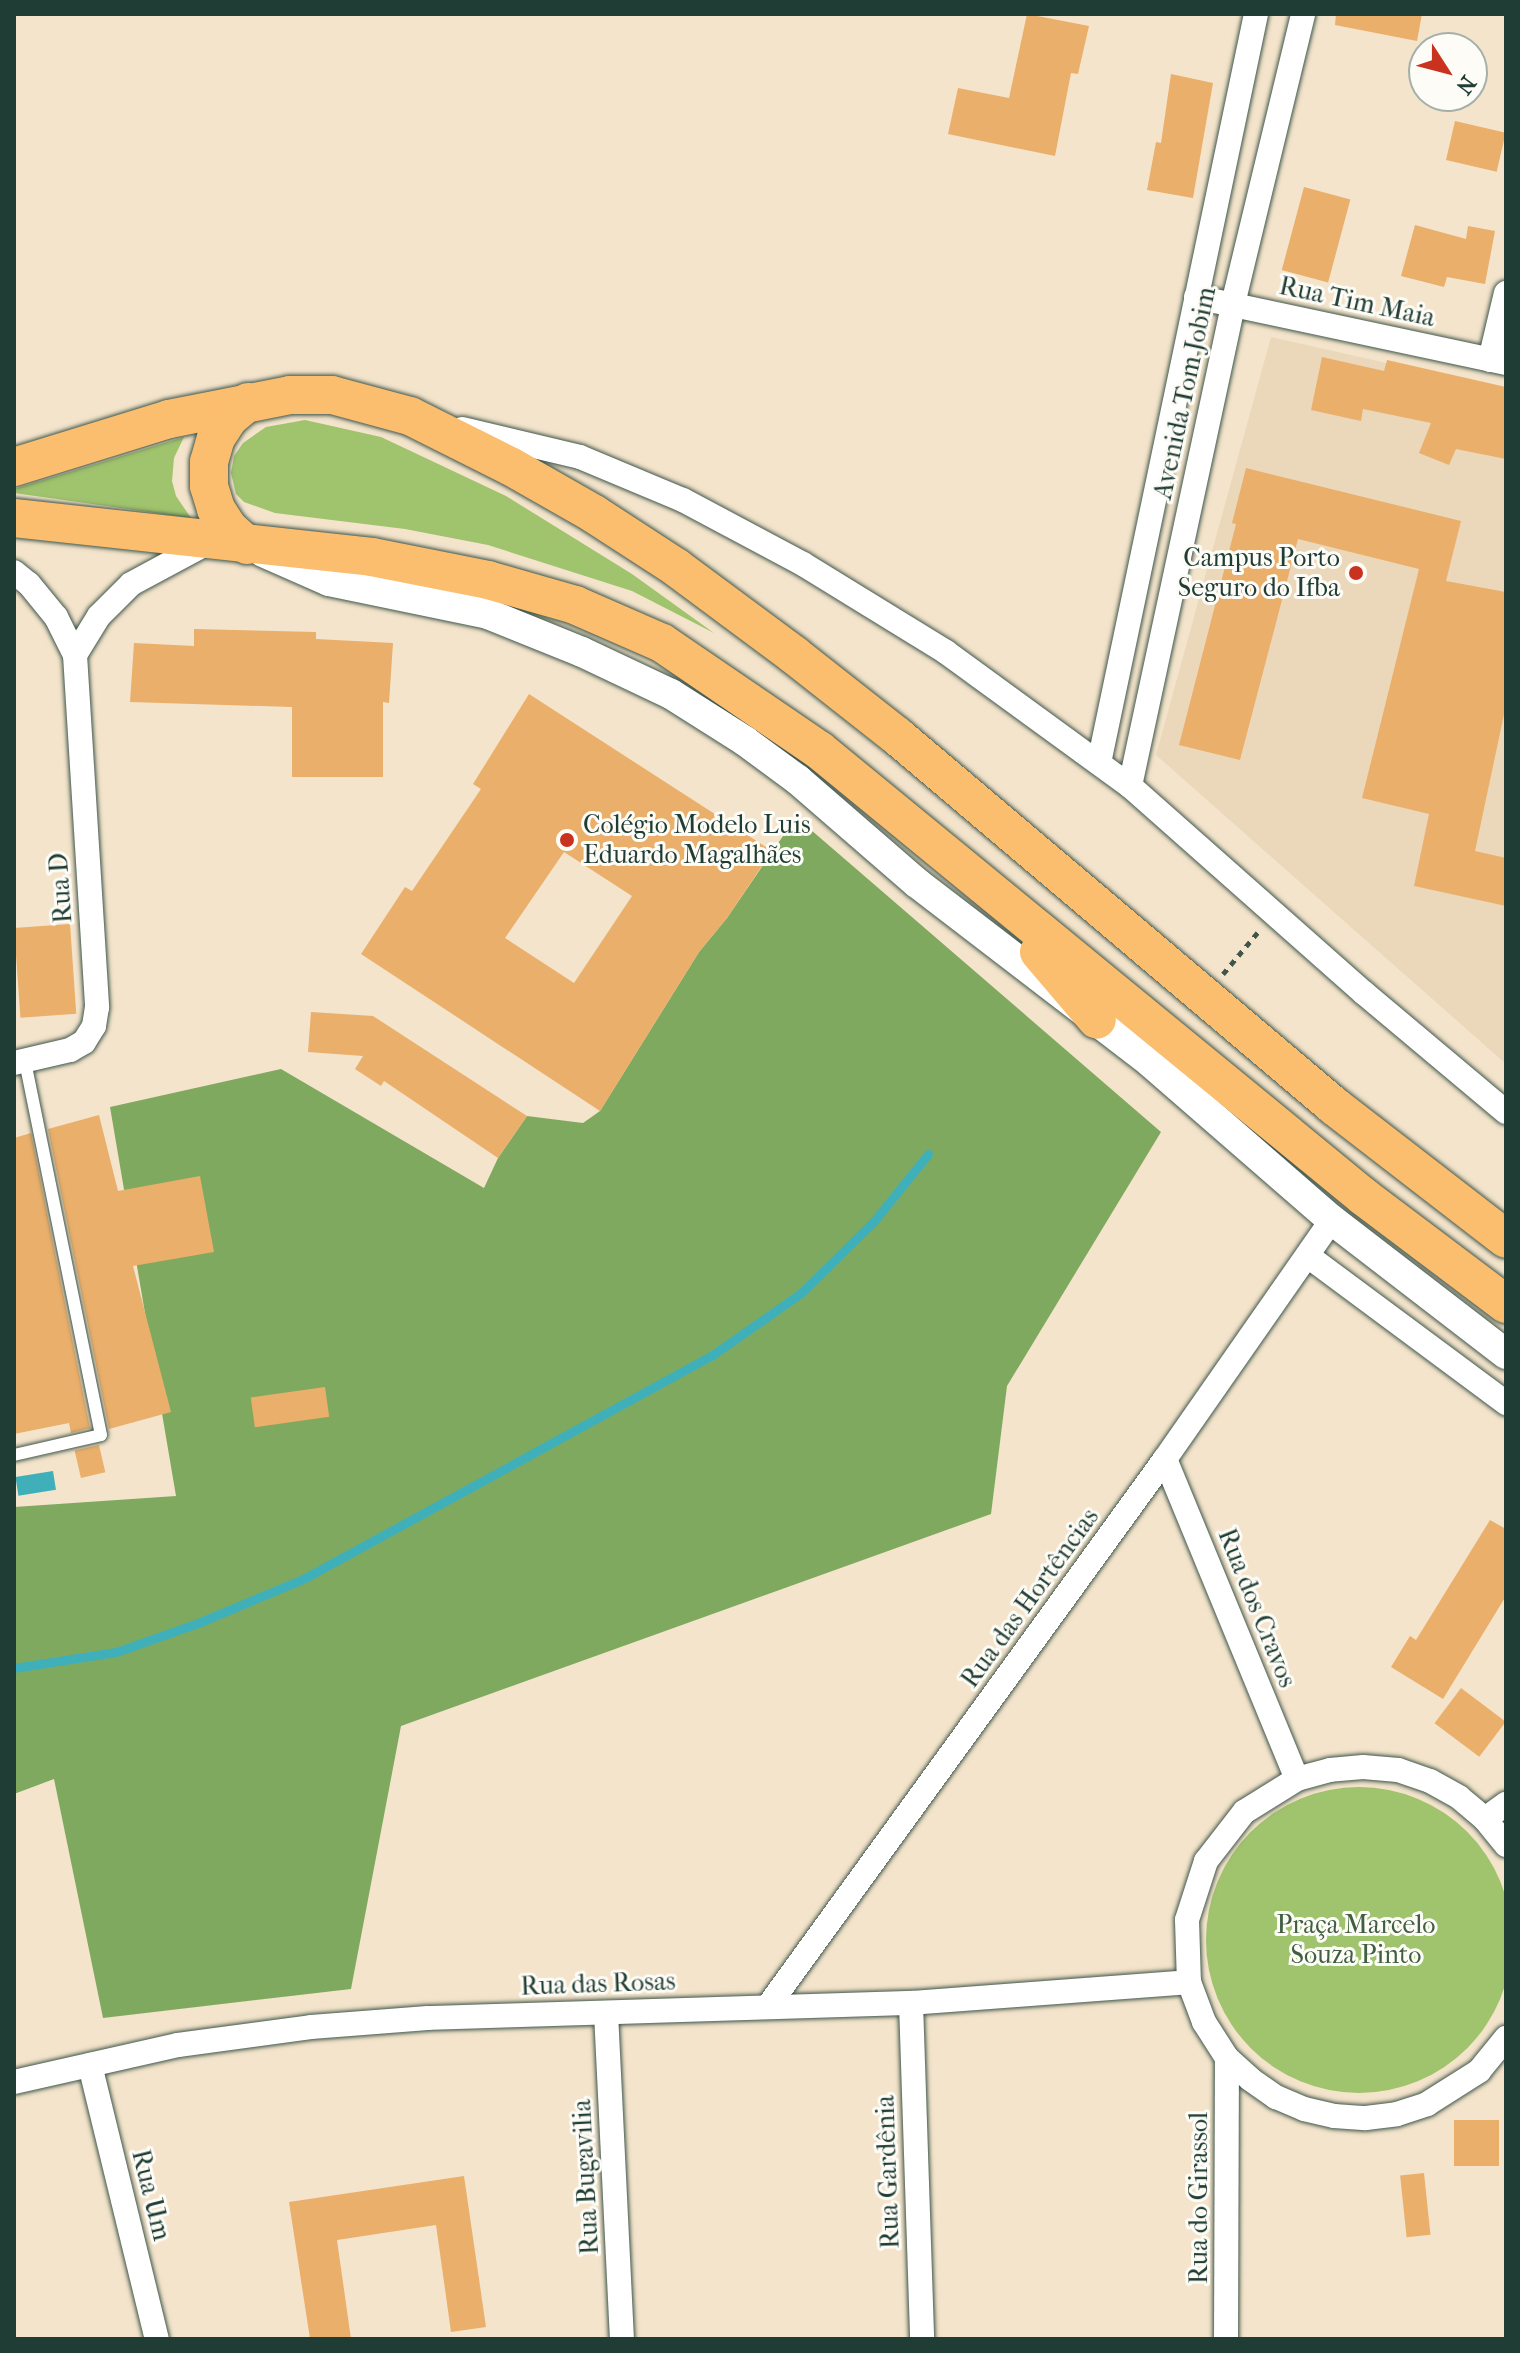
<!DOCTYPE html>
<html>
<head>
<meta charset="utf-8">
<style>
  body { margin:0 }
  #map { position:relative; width:1520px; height:2353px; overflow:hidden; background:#f4e4cb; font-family:"IM FELL French Canon",serif }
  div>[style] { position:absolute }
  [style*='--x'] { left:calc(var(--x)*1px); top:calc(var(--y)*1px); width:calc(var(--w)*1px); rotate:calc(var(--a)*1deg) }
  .built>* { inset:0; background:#ebd8ba }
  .green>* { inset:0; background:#a0c36d }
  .round { border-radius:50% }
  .forest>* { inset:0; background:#80a960 }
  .water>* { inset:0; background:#3fb0b9; transform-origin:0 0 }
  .stream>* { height:9px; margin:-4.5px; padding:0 4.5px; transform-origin:4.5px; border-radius:4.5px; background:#3fb0b9 }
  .building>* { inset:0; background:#eaaf6b; transform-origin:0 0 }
  .path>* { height:5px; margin-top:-2.5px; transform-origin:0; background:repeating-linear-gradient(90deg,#3f564b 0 6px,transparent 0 12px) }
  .roads { filter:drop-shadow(0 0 2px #3f564b) drop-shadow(0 0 2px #3f564b) }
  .service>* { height:12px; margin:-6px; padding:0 6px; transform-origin:6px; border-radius:6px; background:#fff }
  .minor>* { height:24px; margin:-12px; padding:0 12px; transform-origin:12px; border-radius:12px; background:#fff }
  .tertiary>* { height:30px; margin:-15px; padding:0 15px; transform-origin:15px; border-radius:15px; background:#fff }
  .primary>* { height:38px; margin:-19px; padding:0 19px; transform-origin:19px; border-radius:19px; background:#fbbd6e }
  .dots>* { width:22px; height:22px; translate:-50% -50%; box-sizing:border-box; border:4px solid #fdfcf7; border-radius:50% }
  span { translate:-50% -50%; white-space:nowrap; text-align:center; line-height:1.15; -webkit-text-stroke:6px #fdfcf7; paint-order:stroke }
  .street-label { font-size:26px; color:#1f3d34 }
  .poi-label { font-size:26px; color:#1f3d34 }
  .right { translate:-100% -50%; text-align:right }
  .left { translate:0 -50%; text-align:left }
  .park-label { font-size:26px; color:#3f5e42 }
  .frame { position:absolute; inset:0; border:16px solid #1f3d34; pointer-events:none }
  .north { position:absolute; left:1408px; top:32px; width:80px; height:80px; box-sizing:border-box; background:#fdfcf7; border:2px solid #a4b0a9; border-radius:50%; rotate:126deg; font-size:22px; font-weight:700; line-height:32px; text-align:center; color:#1f3d34 }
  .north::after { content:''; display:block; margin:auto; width:28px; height:36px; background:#c8321e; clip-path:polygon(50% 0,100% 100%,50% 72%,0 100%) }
</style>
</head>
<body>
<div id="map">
  <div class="built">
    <i style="clip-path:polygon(1271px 337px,1506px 390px,1506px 1064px,1156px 755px)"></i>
  </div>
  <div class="green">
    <i style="clip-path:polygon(305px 420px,381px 437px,506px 496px,632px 574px,714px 633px,632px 591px,488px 545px,405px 529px,275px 513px,244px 502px,236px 494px,231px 473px,234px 456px,243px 443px,266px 427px)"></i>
    <i style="clip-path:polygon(184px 437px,174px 458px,172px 481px,176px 496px,191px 518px,14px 493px,14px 489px)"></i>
    <i class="round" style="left:1206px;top:1787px;width:306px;height:306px"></i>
  </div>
  <div class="forest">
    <i style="clip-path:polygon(796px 817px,1161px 1132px,1007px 1386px,991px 1514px,401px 1726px,351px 1989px,103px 2018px,54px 1779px,14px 1794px,14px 1507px,176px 1496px,110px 1107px,281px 1069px,484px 1188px,498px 1158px,527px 1116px,583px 1123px,600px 1111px,699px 952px,727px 918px)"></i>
  </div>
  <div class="water">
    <i style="left:53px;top:1471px;width:19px;height:38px;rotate:81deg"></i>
  </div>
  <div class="stream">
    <i style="--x:14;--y:1668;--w:103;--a:-8.9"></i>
    <i style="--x:116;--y:1652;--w:87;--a:-19.5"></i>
    <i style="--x:198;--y:1623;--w:116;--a:-22.8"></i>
    <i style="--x:305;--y:1578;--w:463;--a:-28.7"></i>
    <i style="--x:711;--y:1356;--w:110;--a:-35"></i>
    <i style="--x:801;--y:1293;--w:103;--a:-44.6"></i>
    <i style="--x:874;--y:1221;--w:86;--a:-51.1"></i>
  </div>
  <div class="building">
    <i style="clip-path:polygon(1027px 14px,1089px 26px,1078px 74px,1071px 73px,1055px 156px,948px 134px,958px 88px,1009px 98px)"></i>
    <i style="clip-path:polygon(1336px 14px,1422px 14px,1417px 41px,1335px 25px)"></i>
    <i style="clip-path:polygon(1171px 74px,1213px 83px,1193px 198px,1147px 190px,1156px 142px,1161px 143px)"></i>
    <i style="left:1455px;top:121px;width:52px;height:40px;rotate:13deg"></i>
    <i style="left:1304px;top:187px;width:48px;height:86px;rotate:15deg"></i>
    <i style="clip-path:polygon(1415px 225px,1466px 239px,1468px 226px,1495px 231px,1485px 284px,1447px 277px,1444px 287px,1401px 276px)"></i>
    <i style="clip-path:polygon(1322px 357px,1384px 371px,1387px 360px,1506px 387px,1506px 459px,1456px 449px,1449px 465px,1419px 453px,1431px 423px,1363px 409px,1361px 421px,1311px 410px)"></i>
    <i style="clip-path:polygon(1246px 468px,1461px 521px,1446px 581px,1506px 592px,1506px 705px,1475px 851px,1506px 858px,1506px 906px,1414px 886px,1429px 814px,1362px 798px,1419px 569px,1298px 539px,1240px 760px,1179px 745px,1236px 524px,1232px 523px)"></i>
    <i style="clip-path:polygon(194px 629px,316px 632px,316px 639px,393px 643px,389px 703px,383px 702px,383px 777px,292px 777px,292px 707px,130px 702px,134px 643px,194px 646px)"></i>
    <i style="clip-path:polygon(evenodd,529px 694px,772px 851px,727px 918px,699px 952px,600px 1111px,361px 954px,405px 887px,412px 891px,481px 789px,473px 784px,529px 694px,564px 852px,632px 896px,574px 983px,505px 938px,564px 852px)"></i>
    <i style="left:70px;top:924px;width:90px;height:56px;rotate:86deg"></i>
    <i style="clip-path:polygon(311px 1012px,373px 1016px,527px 1116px,498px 1158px,384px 1081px,381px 1086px,355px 1069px,363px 1056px,308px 1052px)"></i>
    <i style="clip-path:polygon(99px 1115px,118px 1191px,200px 1176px,214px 1252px,133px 1266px,171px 1412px,109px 1429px,48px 1129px)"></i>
    <i style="clip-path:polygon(31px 1133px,90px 1428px,71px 1433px,69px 1423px,14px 1434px,14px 1138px)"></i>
    <i style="left:325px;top:1387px;width:30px;height:75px;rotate:82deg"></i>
    <i style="left:99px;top:1445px;width:28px;height:25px;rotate:77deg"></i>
    <i style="clip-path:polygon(1490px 1520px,1506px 1529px,1506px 1596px,1443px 1699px,1391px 1667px,1410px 1636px,1416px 1640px)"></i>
    <i style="left:1461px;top:1688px;width:56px;height:44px;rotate:37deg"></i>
    <i style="left:1499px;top:2120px;width:46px;height:45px;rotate:90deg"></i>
    <i style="left:1424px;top:2173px;width:62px;height:24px;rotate:84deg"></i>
    <i style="clip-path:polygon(464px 2176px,486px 2327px,451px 2332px,436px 2225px,337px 2240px,351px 2339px,310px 2339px,289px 2202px)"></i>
  </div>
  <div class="path">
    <i style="--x:1223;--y:974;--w:55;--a:-50.2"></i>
  </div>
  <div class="roads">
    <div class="service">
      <i style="--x:14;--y:1455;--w:89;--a:-12.9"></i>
      <i style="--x:101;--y:1435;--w:382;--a:-101.5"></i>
    </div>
    <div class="minor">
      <i style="--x:1196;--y:297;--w:317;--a:12"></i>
      <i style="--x:1490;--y:360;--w:69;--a:-76.6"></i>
      <i style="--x:462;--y:429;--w:121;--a:13.3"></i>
      <i style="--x:580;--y:457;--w:112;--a:22.7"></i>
      <i style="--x:683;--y:500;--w:136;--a:28.1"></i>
      <i style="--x:803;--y:564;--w:168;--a:31.6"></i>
      <i style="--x:946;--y:652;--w:228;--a:36.1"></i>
      <i style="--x:1130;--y:786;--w:312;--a:41.5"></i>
      <i style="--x:1364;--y:993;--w:185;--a:40"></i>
      <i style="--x:14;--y:572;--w:19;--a:39"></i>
      <i style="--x:29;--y:584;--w:43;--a:50.7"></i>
      <i style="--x:56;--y:617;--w:42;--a:63.4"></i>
      <i style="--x:75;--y:655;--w:353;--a:86.4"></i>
      <i style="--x:97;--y:1007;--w:19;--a:99"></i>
      <i style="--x:94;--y:1026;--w:19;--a:122"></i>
      <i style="--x:84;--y:1042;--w:16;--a:150"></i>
      <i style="--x:70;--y:1050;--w:57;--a:166.9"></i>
      <i style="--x:75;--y:655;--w:46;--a:-58.4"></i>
      <i style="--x:99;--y:616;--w:45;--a:-45"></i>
      <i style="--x:131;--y:584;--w:91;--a:-28.3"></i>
      <i style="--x:1099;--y:763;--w:765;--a:-78.16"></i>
      <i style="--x:1130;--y:786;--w:493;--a:-77.9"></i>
      <i style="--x:1233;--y:304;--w:298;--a:-76.4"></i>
      <i style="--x:1308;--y:1256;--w:247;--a:36.6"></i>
      <i style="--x:1165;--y:1459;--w:346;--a:67.6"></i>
      <i style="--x:1485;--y:1819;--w:26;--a:-36"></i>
      <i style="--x:1506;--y:1845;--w:33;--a:-129"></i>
      <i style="--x:1485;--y:1819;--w:34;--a:-140"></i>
      <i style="--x:1459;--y:1797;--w:33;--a:-151"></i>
      <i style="--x:1430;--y:1781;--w:34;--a:-161"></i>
      <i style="--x:1398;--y:1770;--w:35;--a:-175"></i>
      <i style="--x:1363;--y:1767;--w:33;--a:175"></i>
      <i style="--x:1330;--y:1770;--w:34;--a:165"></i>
      <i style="--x:1297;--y:1779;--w:62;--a:148.1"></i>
      <i style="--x:1244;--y:1812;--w:62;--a:127.8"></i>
      <i style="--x:1206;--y:1861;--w:62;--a:107.9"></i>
      <i style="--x:1187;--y:1920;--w:62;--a:88.2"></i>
      <i style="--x:1189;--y:1982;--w:43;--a:69.4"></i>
      <i style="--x:1204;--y:2022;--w:43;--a:57.4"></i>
      <i style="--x:1227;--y:2058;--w:31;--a:42"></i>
      <i style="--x:1250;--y:2079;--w:32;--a:35"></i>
      <i style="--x:1276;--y:2097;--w:30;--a:23"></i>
      <i style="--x:1304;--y:2109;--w:31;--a:13"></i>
      <i style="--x:1334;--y:2116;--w:32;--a:4"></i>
      <i style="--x:1366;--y:2118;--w:31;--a:-7"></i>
      <i style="--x:1397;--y:2114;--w:32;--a:-18"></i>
      <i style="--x:1427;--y:2104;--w:62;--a:-32.4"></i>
      <i style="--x:1479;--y:2071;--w:43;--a:-50.7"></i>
      <i style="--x:911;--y:2003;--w:336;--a:88.1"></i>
      <i style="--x:769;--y:2005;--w:674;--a:-54.05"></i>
      <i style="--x:1165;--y:1459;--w:292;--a:-55.1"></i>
      <i style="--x:606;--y:2013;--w:326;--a:87.2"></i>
      <i style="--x:90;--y:2065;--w:282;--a:76.3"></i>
      <i style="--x:14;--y:2082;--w:168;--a:-12.7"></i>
      <i style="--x:178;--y:2045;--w:134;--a:-7.7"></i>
      <i style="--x:311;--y:2027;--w:117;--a:-4.4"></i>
      <i style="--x:428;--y:2018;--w:483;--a:-1.8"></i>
      <i style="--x:911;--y:2003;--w:279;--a:-4.3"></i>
      <i style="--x:1226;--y:2339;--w:281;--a:-89.8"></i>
    </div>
    <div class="tertiary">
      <i style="--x:263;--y:552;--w:72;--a:23.7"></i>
      <i style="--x:329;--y:581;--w:162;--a:11.7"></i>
      <i style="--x:488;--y:614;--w:101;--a:22"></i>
      <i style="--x:582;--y:652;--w:98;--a:25.3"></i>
      <i style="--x:671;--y:694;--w:88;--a:32.4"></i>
      <i style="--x:745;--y:741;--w:66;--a:36.3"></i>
      <i style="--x:798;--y:780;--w:157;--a:40.9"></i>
      <i style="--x:917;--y:883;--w:294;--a:37.5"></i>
      <i style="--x:1150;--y:1062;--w:241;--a:41"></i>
      <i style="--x:1332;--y:1220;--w:220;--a:37.6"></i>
    </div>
    <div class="primary">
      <i style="--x:14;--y:467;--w:162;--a:-17.2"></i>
      <i style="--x:169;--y:419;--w:123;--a:-11.2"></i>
      <i style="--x:290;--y:395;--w:42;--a:0"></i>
      <i style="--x:332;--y:395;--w:81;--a:15.1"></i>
      <i style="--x:410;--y:416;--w:112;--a:26.6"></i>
      <i style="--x:510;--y:466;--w:97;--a:29.7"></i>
      <i style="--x:594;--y:514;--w:99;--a:33"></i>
      <i style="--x:677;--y:568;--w:146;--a:36.6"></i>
      <i style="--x:794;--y:655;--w:131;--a:38.2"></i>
      <i style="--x:897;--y:736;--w:573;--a:40.25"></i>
      <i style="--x:1334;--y:1106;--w:217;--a:37.7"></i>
      <i style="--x:14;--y:518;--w:360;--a:6.2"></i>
      <i style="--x:372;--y:557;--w:118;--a:11.2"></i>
      <i style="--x:488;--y:580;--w:91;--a:16"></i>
      <i style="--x:575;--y:605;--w:95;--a:23.6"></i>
      <i style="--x:662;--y:643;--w:190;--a:34.3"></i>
      <i style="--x:819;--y:750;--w:705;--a:39.36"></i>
      <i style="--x:1364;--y:1197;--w:178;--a:37"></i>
      <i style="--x:247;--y:545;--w:24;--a:-138"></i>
      <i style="--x:229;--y:529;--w:24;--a:-123"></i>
      <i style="--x:216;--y:509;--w:24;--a:-107"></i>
      <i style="--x:209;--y:486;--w:24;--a:-90"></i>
      <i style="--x:209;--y:462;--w:25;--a:-74"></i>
      <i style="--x:216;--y:438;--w:24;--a:-57"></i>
      <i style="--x:229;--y:418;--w:25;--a:-40"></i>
      <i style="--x:1039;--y:952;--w:89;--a:49.5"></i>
    </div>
  </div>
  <div class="dots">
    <i style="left:1356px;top:573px;background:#c8321e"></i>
    <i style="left:567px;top:840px;background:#c8321e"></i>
  </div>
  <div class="street-label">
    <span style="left:1357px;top:302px;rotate:12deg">Rua Tim Maia</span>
    <span style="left:1185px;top:393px;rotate:-78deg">Avenida Tom Jobim</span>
    <span style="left:61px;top:888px;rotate:-94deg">Rua D</span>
    <span style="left:1030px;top:1598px;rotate:-54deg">Rua das Hortências</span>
    <span style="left:1257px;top:1608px;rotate:68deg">Rua dos Cravos</span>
    <span style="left:598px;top:1984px;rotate:-2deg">Rua das Rosas</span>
    <span style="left:888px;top:2172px;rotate:-92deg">Rua Gardênia</span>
    <span style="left:586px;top:2177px;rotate:-93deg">Rua Bugavilia</span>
    <span style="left:151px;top:2195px;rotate:76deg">Rua Um</span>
    <span style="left:1199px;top:2198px;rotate:-90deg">Rua do Girassol</span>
  </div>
  <div class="poi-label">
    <span class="right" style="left:1340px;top:573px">Campus Porto<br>Seguro do Ifba</span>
    <span class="left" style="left:583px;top:840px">Colégio Modelo Luis<br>Eduardo Magalhães</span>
  </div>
  <div class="park-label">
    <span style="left:1356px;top:1940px">Praça Marcelo<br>Souza Pinto</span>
  </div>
  <div class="frame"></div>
  <div class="north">N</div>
</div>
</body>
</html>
